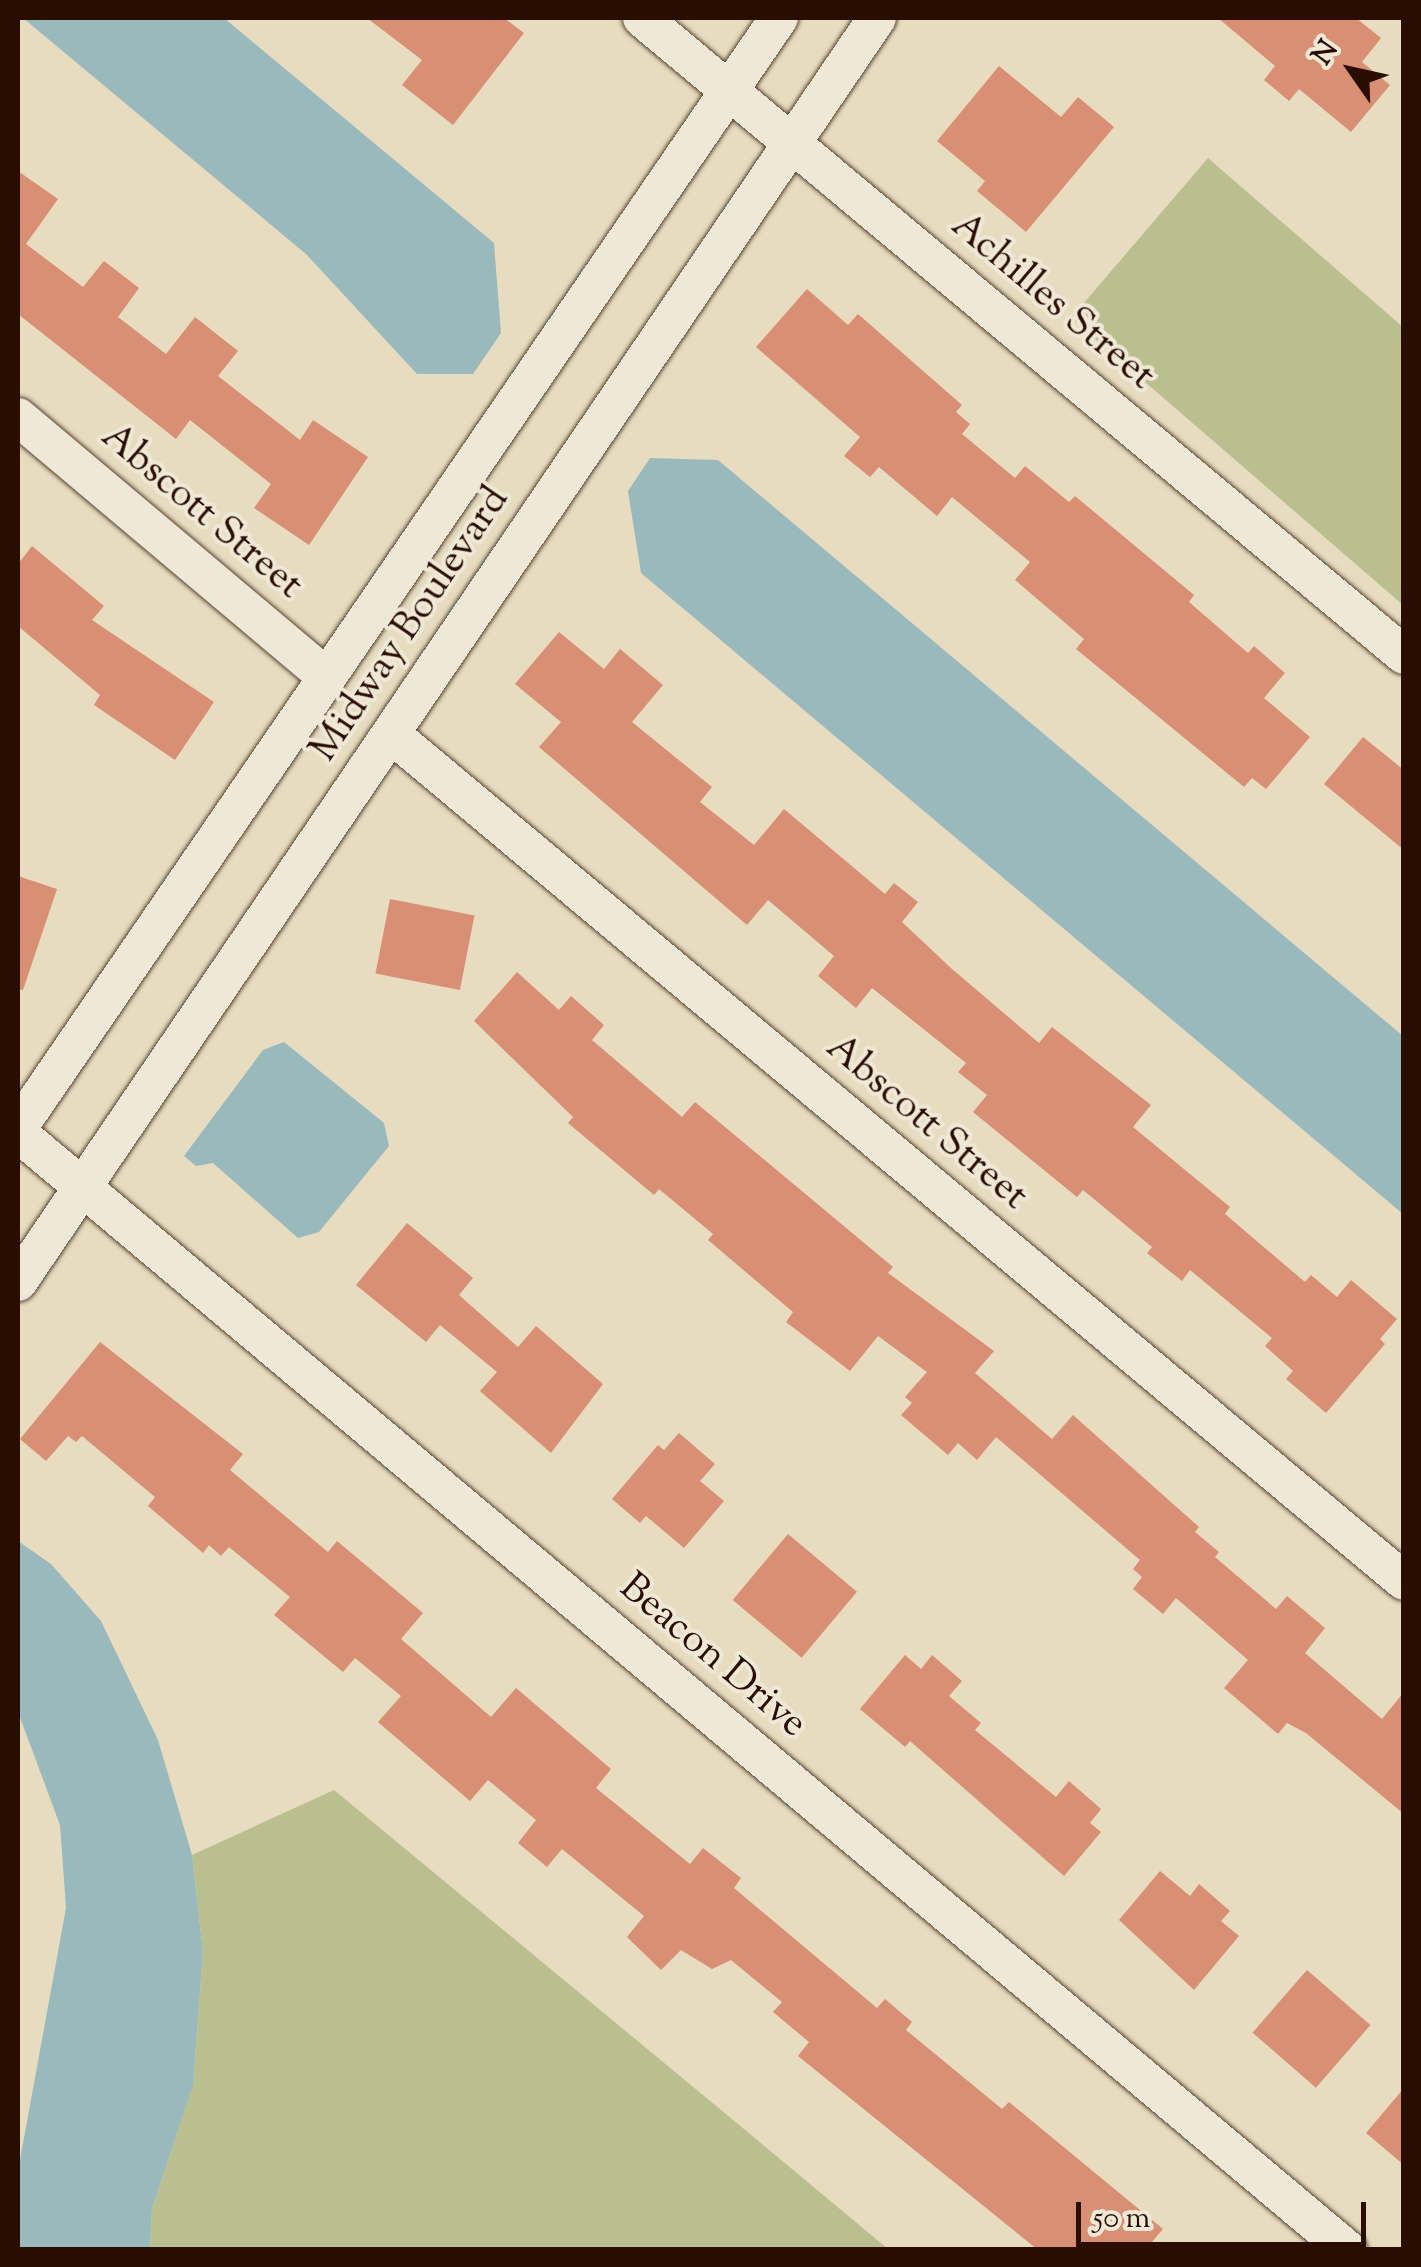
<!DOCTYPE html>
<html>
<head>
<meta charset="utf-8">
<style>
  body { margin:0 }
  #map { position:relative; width:1421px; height:2267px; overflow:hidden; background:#e7dcc0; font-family:"Sorts Mill Goudy",serif }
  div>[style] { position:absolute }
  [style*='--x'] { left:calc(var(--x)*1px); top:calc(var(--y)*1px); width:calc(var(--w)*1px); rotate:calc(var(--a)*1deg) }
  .green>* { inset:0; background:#babf8f }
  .water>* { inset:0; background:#9ab9bc }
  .building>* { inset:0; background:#d88f74; transform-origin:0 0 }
  .roads { filter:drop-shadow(0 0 2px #584230) drop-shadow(0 0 2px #584230) }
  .minor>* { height:38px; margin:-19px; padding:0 19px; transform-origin:19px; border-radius:19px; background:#efe8d6 }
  span { translate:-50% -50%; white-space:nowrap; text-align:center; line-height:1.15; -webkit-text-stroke:8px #efe8d6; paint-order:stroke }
  .street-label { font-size:40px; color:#290e00 }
  .frame { position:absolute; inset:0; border:20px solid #290e00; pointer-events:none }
  .north { position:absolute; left:1301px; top:20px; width:100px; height:100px; -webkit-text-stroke:8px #efe8d6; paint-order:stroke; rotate:304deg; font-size:28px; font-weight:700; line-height:40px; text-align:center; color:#290e00 }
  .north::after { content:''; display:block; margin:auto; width:35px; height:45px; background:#290e00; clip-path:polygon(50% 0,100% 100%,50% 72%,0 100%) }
  .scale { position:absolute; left:1076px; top:2202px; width:290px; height:45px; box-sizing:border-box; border:5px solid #290e00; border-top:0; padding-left:12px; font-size:30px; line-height:35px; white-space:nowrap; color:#290e00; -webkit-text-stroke:8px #efe8d6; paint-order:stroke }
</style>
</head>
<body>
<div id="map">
  <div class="green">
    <i style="clip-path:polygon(1208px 158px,1403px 327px,1403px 605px,1071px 318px)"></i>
    <i style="clip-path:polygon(334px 1790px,738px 2124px,888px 2249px,150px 2250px,152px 2209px,193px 2084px,203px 1952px,192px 1855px)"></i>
  </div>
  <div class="water">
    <i style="clip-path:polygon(23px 18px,224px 18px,494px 243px,501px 333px,473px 374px,417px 374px,306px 254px)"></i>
    <i style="clip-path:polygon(650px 458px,718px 460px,1403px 1036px,1403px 1214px,641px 573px,628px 491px)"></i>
    <i style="clip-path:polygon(284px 1042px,384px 1123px,389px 1146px,319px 1232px,298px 1238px,213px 1163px,196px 1166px,184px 1156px,263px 1050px)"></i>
    <i style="clip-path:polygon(18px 1541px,51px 1564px,101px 1621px,158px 1740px,192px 1855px,203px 1952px,193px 2085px,152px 2209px,150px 2249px,18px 2249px,18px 2171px,66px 1908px,60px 1825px,18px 1712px)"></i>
  </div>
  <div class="building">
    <i style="clip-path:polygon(367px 18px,504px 18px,524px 33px,453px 125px,402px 85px,422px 60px)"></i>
    <i style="clip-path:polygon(1218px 18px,1356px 18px,1381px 38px,1362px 62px,1390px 85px,1351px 132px,1299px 89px,1289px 101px,1264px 80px,1275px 66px)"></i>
    <i style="clip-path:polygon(999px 66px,1061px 117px,1078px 97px,1114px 127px,1026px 232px,977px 191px,985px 181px,937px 141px)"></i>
    <i style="clip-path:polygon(18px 171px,58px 199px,26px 244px,83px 287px,104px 261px,139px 288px,118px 317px,166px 354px,195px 317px,238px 351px,218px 376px,300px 440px,313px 420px,368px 457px,309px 545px,254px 508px,271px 484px,190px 420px,176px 439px,18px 314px)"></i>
    <i style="clip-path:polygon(807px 289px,848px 325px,858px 314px,962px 405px,956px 412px,970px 424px,962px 434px,1015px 478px,1025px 466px,1069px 502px,1075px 496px,1194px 595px,1189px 602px,1248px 653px,1254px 646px,1285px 673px,1264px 698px,1310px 737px,1266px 789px,1252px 778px,1244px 787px,1076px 649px,1084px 639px,1015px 580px,1030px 562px,952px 497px,937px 516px,879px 467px,870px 477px,844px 456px,860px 437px,756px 347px)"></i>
    <i style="clip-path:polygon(32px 546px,104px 606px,92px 620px,214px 702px,175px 760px,94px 705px,100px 695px,18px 626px,18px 564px)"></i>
    <i style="clip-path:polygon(559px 632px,604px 669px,620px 649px,663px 685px,632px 722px,712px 787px,700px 802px,754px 845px,784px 809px,885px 894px,894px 883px,918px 902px,902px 922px,952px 969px,1039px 1043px,1052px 1027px,1151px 1105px,1133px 1127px,1230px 1207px,1225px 1214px,1305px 1282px,1311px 1275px,1337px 1297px,1351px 1280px,1397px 1319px,1380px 1339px,1385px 1344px,1326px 1413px,1286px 1379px,1293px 1371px,1265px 1346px,1272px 1338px,1190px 1270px,1182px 1281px,1147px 1253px,1152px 1247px,1083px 1190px,1077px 1197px,973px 1112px,987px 1095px,958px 1072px,966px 1063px,872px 988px,856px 1008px,818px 976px,834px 956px,768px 900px,747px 925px,539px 747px,561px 722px,515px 684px)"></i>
    <i style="clip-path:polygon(1363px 737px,1404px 770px,1404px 850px,1324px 784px)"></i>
    <i style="clip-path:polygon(18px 876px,57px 889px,23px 990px,18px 989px)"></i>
    <i style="left:390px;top:899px;width:86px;height:76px;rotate:11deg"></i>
    <i style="clip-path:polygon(517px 972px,559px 1010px,571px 996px,604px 1025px,592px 1040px,682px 1117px,695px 1102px,893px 1267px,888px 1273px,994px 1351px,975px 1373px,1052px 1439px,1073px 1415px,1199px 1527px,1195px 1532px,1219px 1552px,1215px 1557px,1276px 1609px,1287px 1596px,1325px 1628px,1305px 1653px,1382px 1719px,1404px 1692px,1404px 1814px,1306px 1733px,1287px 1723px,1278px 1734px,1224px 1688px,1248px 1660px,1176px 1598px,1163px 1614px,1133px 1589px,1142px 1577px,1133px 1569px,1140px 1560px,996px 1437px,977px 1460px,958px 1443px,948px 1455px,901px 1415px,912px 1403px,905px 1397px,927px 1372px,878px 1336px,850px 1371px,786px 1322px,793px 1312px,708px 1240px,713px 1234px,659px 1189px,654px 1195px,568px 1123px,573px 1117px,474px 1021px)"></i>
    <i style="clip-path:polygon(407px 1223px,473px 1278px,459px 1295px,518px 1347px,536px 1326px,603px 1384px,551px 1453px,480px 1391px,497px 1372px,440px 1325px,426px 1342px,356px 1285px)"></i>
    <i style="clip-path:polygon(100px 1342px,243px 1454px,230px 1470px,328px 1552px,337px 1541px,423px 1613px,401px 1639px,491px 1717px,516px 1688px,611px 1769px,596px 1788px,690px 1864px,703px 1848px,741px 1878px,734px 1888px,877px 2008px,885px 1999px,912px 2022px,906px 2030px,1002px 2109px,1009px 2102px,1163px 2229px,1145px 2250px,1038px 2250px,798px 2056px,809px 2042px,773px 2012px,782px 2002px,731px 1960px,712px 1969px,681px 1950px,661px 1970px,627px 1937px,644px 1916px,562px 1849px,547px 1867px,518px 1843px,536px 1820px,488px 1780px,470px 1801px,378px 1722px,401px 1696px,355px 1658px,343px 1672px,274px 1615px,290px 1597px,229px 1547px,221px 1556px,209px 1545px,203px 1553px,148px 1506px,155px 1497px,82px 1436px,76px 1442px,68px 1436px,46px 1461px,20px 1439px)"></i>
    <i style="clip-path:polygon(679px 1433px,715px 1464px,700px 1481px,724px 1501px,684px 1548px,646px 1516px,640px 1523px,612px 1499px,658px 1445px,664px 1450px)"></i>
    <i style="left:788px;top:1534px;width:90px;height:86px;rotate:40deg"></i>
    <i style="clip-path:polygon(905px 1655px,921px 1669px,932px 1655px,962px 1681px,949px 1696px,981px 1723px,975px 1730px,1056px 1797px,1069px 1781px,1101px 1809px,1090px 1823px,1101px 1832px,1064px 1876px,910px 1741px,905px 1747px,860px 1709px)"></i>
    <i style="clip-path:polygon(1160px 1871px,1190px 1896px,1199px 1884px,1230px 1911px,1221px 1921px,1239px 1936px,1194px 1990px,1119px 1920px)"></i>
    <i style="left:1307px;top:1970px;width:84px;height:83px;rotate:41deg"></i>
    <i style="clip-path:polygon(1404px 2088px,1404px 2165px,1366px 2133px)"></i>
  </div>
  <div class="roads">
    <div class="minor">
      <i style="--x:642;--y:18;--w:993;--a:39.89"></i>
      <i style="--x:18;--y:417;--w:402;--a:40.1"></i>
      <i style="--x:391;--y:734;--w:1320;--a:39.9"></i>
      <i style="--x:18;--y:1128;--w:1346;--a:-55.57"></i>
      <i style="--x:18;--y:1133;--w:1737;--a:40.03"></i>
      <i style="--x:18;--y:1282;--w:1528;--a:-55.8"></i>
    </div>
  </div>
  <div class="street-label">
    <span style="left:1052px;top:302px;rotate:40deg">Achilles Street</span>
    <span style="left:201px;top:512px;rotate:40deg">Abscott Street</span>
    <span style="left:411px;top:625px;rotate:-56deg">Midway Boulevard</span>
    <span style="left:926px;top:1123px;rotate:40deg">Abscott Street</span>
    <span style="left:712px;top:1657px;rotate:40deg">Beacon Drive</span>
  </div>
  <div class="frame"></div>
  <div class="north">N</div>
  <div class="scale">50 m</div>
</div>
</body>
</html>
